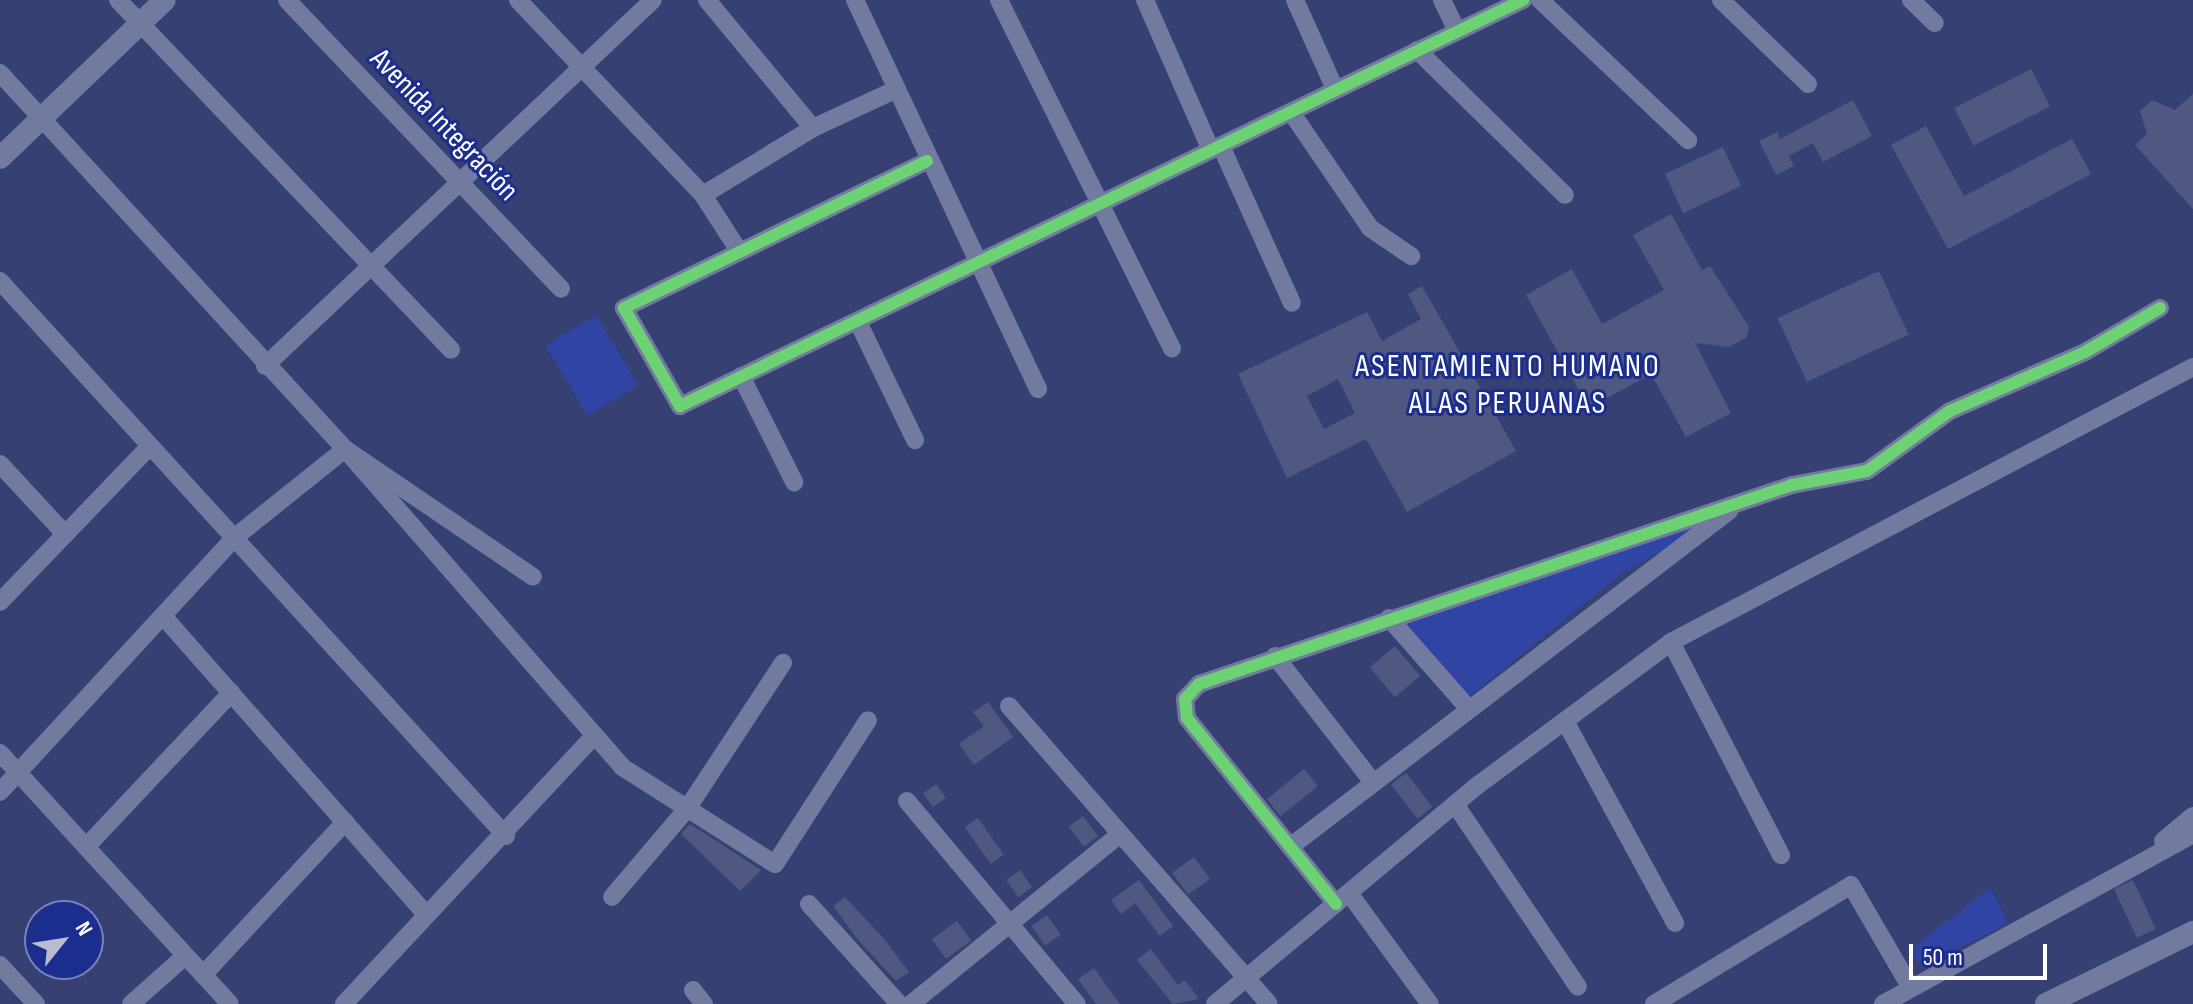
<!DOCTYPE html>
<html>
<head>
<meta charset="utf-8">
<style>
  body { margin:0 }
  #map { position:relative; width:2193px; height:1004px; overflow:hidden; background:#364073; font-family:"Sofia Sans Condensed",sans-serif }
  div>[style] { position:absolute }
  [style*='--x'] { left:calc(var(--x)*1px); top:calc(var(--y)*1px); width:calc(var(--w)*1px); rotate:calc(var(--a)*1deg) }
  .green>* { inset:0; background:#3044a3; transform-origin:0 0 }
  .building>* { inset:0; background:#505882; transform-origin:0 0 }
  .minor>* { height:18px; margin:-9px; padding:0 9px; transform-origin:9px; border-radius:9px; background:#727a9f }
  .tertiary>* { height:22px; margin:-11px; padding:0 11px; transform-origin:11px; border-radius:11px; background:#727a9f }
  .cycleway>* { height:12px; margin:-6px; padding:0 6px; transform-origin:6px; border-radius:6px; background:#6cd273 }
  span { translate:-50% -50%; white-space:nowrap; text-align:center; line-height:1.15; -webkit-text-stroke:6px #1c2e8d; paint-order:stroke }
  .street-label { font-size:30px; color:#fff }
  .neighbourhood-label { font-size:32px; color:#fff; letter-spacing:2px }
  .north { position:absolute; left:24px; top:900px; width:80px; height:80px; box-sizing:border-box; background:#1c2e8d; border:2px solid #7782bb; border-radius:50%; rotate:60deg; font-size:22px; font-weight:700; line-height:32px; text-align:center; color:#fff }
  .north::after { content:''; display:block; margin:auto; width:28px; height:36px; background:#b9bcce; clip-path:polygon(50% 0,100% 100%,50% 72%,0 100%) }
  .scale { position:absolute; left:1909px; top:944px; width:138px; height:36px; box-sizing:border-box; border:4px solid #fff; border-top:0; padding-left:10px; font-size:24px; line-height:28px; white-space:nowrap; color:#fff; -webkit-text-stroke:6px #1c2e8d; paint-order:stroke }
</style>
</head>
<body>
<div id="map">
  <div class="green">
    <i style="left:596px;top:315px;width:82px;height:59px;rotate:59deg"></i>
    <i style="clip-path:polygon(1689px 529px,1692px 534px,1622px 573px,1468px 698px,1403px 623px)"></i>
    <i style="clip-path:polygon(1990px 888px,2009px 923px,1921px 967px,1910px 950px)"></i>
  </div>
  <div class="building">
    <i style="left:2031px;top:69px;width:42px;height:86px;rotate:63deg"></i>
    <i style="clip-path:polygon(2193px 94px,2193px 209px,2135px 145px,2147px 134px,2140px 111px,2152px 100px,2175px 110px)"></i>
    <i style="clip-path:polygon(1853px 100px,1872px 136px,1823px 162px,1813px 143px,1789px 156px,1794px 166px,1776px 175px,1759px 141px,1777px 132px,1780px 139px)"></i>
    <i style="clip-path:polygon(1926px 126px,1964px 196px,2072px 139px,2091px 174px,1948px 249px,1891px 145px)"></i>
    <i style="left:1723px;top:147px;width:43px;height:64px;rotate:65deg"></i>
    <i style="clip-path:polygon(1671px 214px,1702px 270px,1710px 266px,1749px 327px,1747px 337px,1729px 347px,1695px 343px,1731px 413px,1686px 437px,1651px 374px,1589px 408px,1526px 295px,1572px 269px,1602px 324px,1664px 290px,1633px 235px)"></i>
    <i style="left:1879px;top:271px;width:70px;height:112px;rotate:65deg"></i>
    <i style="clip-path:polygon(evenodd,1422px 286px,1516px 451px,1407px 512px,1366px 439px,1287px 478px,1238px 374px,1367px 312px,1382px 341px,1421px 319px,1408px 294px,1422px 286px,1338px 379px,1355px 413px,1324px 429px,1307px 396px,1338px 379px)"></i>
    <i style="left:1395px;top:646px;width:39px;height:33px;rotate:50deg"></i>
    <i style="clip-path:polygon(988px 702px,1013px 737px,974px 765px,959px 744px,984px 726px,973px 712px)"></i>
    <i style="left:1304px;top:769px;width:22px;height:48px;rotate:51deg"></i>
    <i style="left:1406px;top:773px;width:43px;height:19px;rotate:52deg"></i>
    <i style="left:936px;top:784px;width:17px;height:16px;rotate:54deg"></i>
    <i style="left:1083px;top:816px;width:25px;height:18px;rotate:53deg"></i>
    <i style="left:978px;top:818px;width:45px;height:16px;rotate:55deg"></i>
    <i style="clip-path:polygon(690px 824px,761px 870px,740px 891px,681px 834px)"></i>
    <i style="left:1194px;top:857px;width:27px;height:27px;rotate:54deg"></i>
    <i style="left:1020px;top:870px;width:21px;height:17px;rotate:55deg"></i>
    <i style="clip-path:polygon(1139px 880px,1173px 926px,1160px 936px,1135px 903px,1121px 914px,1111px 900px)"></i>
    <i style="left:2133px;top:880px;width:54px;height:21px;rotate:65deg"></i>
    <i style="clip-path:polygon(845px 897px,885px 940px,909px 972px,896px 981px,859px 941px,833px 906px)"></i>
    <i style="left:1047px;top:915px;width:24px;height:19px;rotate:55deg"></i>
    <i style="left:957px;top:921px;width:24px;height:31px;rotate:54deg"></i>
    <i style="clip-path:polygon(1151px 949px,1178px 985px,1185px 980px,1199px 999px,1173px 1004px,1137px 960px)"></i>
    <i style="clip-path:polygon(1094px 968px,1120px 1004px,1096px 1004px,1078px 979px)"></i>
  </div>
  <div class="minor">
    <i style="--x:118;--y:0;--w:483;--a:46.4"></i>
    <i style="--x:287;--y:0;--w:398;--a:46.5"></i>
    <i style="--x:518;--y:0;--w:269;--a:46.5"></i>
    <i style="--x:703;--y:195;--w:67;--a:57.3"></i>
    <i style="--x:707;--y:0;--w:166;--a:50.4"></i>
    <i style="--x:855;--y:0;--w:430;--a:64.8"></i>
    <i style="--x:999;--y:0;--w:389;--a:63.6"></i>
    <i style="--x:1145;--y:0;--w:164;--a:66.3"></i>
    <i style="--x:1295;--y:0;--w:98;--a:65.8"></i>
    <i style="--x:1442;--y:0;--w:34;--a:64"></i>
    <i style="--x:1540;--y:0;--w:204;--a:43.4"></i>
    <i style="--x:1721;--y:0;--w:121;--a:44"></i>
    <i style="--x:1911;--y:0;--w:33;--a:44"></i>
    <i style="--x:1417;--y:50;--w:207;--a:44.4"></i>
    <i style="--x:0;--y:73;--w:510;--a:47.46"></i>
    <i style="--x:345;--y:449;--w:422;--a:48.9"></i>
    <i style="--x:622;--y:767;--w:181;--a:32.4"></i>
    <i style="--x:775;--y:864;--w:171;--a:-57.1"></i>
    <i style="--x:1291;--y:112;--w:140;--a:55.7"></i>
    <i style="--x:1370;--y:228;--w:50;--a:34.3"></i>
    <i style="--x:1221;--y:146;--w:172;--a:65.7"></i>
    <i style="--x:927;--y:161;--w:337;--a:154.1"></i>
    <i style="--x:624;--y:308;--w:113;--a:60.3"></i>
    <i style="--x:680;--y:406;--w:936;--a:-25.72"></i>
    <i style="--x:703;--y:195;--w:129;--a:-31.3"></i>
    <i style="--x:813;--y:128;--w:90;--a:-24.9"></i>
    <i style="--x:0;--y:281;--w:751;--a:47.64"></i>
    <i style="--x:859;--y:324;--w:129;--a:64.2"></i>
    <i style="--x:265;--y:366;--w:533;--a:-43.33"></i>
    <i style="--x:741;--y:376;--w:119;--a:63.4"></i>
    <i style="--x:0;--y:464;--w:96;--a:47.1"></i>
    <i style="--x:0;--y:602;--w:216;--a:-46.1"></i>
    <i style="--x:163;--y:616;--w:397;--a:48.6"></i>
    <i style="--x:1389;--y:618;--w:120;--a:48.7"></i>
    <i style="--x:1671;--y:642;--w:240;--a:62.7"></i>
    <i style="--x:1275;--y:656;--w:158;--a:52.2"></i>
    <i style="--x:1009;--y:706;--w:395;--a:48.9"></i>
    <i style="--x:1565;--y:721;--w:230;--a:61.4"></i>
    <i style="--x:0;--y:753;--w:340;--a:47.5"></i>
    <i style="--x:0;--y:792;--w:345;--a:-47.3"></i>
    <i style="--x:234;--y:538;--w:142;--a:-38.7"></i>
    <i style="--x:345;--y:449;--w:227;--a:34.2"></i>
    <i style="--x:907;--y:801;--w:265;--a:50.1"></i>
    <i style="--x:1455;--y:804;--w:220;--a:56.1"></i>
    <i style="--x:2163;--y:841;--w:39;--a:-40"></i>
    <i style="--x:86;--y:847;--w:212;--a:-46.7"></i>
    <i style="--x:1290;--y:847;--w:553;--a:-37.43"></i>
    <i style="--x:1349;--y:893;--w:137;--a:53.9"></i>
    <i style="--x:612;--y:897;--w:116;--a:-49.6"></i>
    <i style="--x:687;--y:809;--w:175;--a:-56.7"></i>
    <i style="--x:809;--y:904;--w:135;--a:48"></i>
    <i style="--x:1336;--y:904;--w:238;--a:-128.7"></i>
    <i style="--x:1187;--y:718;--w:19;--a:-96"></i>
    <i style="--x:1185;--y:699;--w:21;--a:-47"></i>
    <i style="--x:1199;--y:684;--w:625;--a:-18.55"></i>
    <i style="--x:1792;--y:485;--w:76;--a:-10.6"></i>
    <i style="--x:1867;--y:471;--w:102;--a:-35.9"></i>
    <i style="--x:1950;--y:411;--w:147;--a:-23.6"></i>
    <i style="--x:2085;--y:352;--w:87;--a:-30.4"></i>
    <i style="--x:0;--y:965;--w:53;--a:47.3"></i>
    <i style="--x:203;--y:975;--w:209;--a:-47.1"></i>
    <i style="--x:693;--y:990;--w:18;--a:52"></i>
    <i style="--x:131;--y:1004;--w:72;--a:-41.6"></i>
    <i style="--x:344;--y:1004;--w:365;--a:-47"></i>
    <i style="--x:911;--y:1004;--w:268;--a:-39.1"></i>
    <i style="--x:1215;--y:1004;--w:342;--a:-39.8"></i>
    <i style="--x:1478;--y:785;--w:240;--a:-36.5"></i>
    <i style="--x:1671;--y:642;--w:590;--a:-27.78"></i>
    <i style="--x:1654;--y:1004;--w:230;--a:-31.1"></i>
    <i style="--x:1851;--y:885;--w:119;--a:59.8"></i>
    <i style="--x:1883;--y:1004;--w:354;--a:-28.7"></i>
  </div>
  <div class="tertiary">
    <i style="--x:0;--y:158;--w:228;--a:-43.8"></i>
    <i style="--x:2046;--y:1004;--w:164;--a:-26.1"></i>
  </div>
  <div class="cycleway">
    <i style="--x:927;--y:161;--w:337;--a:154.1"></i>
    <i style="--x:624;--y:308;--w:113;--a:60.3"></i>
    <i style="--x:680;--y:406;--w:936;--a:-25.72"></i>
    <i style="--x:1336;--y:904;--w:238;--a:-128.7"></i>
    <i style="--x:1187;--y:718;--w:19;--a:-96"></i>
    <i style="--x:1185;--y:699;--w:21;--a:-47"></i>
    <i style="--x:1199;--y:684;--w:625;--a:-18.55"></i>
    <i style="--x:1792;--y:485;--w:76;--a:-10.6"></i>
    <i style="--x:1867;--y:471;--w:102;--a:-35.9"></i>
    <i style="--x:1950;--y:411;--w:147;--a:-23.6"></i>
    <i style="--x:2085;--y:352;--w:87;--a:-30.4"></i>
  </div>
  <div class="street-label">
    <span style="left:444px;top:125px;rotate:46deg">Avenida Integración</span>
  </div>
  <div class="neighbourhood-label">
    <span style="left:1508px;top:386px">ASENTAMIENTO HUMANO<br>ALAS PERUANAS</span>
  </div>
  <div class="north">N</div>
  <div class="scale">50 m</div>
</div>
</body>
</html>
